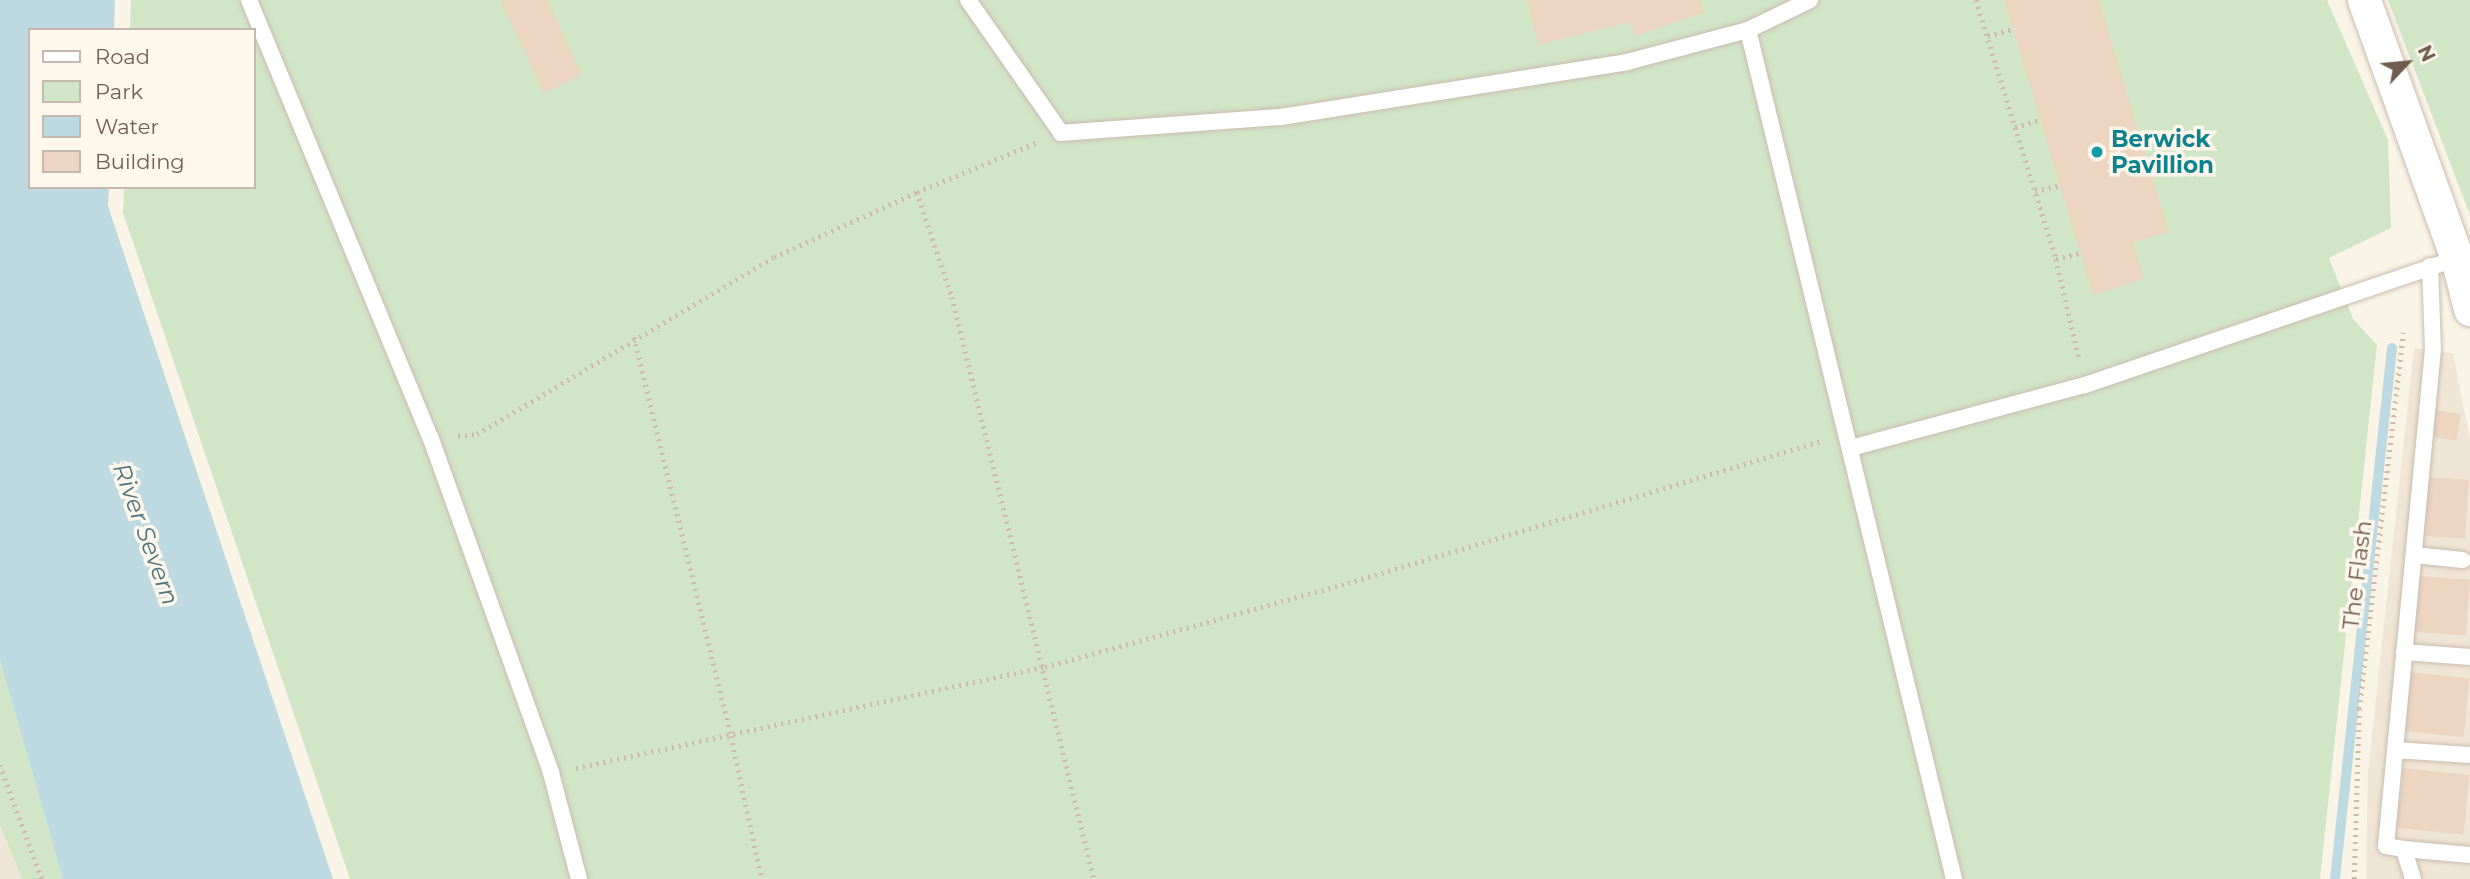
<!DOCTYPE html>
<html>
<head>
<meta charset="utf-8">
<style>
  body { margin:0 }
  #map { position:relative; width:2470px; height:879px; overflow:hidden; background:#faf4e7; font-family:Montserrat,sans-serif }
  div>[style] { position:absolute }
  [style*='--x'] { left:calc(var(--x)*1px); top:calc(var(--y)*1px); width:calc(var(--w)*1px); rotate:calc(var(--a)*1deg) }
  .residential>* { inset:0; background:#f0e6d6 }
  .green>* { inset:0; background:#d1e5c7 }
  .water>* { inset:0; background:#bdd9e1 }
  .stream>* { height:10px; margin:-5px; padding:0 5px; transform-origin:5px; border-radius:5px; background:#bdd9e1 }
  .building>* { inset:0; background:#ecd5c1; transform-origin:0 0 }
  .path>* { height:4.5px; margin-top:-2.25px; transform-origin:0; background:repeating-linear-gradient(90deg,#d0b9a5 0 2px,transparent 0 7px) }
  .roads { filter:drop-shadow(0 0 2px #cabcae) drop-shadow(0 0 2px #cabcae) }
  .lane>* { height:16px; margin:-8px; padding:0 8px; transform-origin:8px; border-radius:8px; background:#fff }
  .street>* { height:33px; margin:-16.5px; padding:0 16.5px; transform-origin:16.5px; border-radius:16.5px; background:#fff }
  .dots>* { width:19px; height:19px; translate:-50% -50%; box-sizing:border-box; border:4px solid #fdf7ec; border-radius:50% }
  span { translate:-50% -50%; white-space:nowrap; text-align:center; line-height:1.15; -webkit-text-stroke:7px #fdf7ec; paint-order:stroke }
  .culture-label { font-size:23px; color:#0d838f; font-weight:700 }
  .left { translate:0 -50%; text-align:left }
  .street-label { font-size:23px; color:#705d4e }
  .water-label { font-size:24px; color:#4b7480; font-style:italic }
  .legend { position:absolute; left:28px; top:28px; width:228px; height:161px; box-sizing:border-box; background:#fdf7ec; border:2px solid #c5b9ad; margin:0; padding:9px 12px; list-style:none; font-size:21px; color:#705d4e }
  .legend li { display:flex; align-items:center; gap:14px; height:35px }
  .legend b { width:35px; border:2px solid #c5b9ad }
  .north { position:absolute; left:2372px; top:28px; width:70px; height:70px; -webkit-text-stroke:5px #fdf7ec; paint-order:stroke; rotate:64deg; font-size:19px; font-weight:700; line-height:28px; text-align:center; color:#705d4e }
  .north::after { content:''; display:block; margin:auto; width:24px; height:32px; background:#705d4e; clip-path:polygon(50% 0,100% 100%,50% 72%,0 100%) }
</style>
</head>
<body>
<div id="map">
  <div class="residential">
    <i style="clip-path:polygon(2414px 348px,2453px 353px,2470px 440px,2470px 879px,2366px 879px,2368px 772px)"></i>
    <i style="clip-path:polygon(0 825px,22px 879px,0 879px)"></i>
  </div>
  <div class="green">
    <i style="clip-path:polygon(131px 0,2327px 0,2388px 140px,2391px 228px,2329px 258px,2353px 319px,2377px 345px,2320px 879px,350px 879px,123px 213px,124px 187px,254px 187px,254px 30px,130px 30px)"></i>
    <i style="clip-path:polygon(2388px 0,2470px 0,2470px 215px)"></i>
    <i style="clip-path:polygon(0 661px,63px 879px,22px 879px,0 825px)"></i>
  </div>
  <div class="water">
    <i style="clip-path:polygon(0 0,115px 0,114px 30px,30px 30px,30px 187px,109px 187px,108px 206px,333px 879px,63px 879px,0 661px)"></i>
  </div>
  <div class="stream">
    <i style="--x:2335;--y:879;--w:534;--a:-83.87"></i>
  </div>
  <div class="building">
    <i style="clip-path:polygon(500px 0,547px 0,582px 75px,544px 93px)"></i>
    <i style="clip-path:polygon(1527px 0,1700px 0,1705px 12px,1635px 36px,1630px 22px,1538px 45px)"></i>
    <i style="clip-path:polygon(2004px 0,2099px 0,2169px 232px,2133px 242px,2144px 279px,2093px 295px)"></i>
    <i style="left:2436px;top:410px;width:25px;height:27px;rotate:9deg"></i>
    <i style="left:2426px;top:477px;width:43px;height:59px;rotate:4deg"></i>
    <i style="left:2417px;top:576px;width:53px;height:56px;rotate:4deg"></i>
    <i style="left:2408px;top:672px;width:62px;height:59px;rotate:6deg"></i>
    <i style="left:2403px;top:768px;width:67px;height:60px;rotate:6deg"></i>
  </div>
  <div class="path">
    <i style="--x:1976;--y:0;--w:271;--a:72.8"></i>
    <i style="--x:2056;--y:259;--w:103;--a:77"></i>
    <i style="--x:1988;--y:36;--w:26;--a:-16"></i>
    <i style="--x:2015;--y:127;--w:26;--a:-16"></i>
    <i style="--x:2035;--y:191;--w:26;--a:-13"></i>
    <i style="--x:917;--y:192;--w:111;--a:71.6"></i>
    <i style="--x:952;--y:297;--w:599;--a:76.29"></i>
    <i style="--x:2056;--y:259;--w:25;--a:-14"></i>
    <i style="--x:634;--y:337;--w:411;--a:76.3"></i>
    <i style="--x:731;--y:736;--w:146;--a:77.8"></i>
    <i style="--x:458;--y:436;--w:19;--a:-6"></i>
    <i style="--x:477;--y:434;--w:346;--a:-30.8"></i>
    <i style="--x:774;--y:257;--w:157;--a:-24.4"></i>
    <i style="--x:917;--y:192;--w:131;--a:-22.5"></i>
    <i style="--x:0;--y:765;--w:121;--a:69.8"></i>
    <i style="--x:576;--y:768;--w:480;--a:-12.2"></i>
    <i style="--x:1045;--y:667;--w:314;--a:-15.5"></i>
    <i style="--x:1348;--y:583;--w:495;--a:-16.7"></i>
    <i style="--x:2354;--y:879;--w:170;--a:-88.3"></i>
    <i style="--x:2359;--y:709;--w:379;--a:-83.3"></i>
  </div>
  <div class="roads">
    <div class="lane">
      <i style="--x:249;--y:0;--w:475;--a:67.5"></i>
      <i style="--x:431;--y:439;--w:355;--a:70.2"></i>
      <i style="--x:551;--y:773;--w:110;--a:75.2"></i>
      <i style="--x:968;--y:0;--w:162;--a:55"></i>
      <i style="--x:1061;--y:133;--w:221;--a:-4.2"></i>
      <i style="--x:1281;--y:117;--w:350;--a:-9"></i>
      <i style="--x:1627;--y:62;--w:125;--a:-14.8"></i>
      <i style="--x:1748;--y:30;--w:874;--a:76.36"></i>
      <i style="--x:1748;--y:30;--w:69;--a:-25.8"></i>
      <i style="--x:1851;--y:448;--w:242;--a:-15.1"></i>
      <i style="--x:2085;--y:385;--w:393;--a:-18.8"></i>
      <i style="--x:2414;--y:555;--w:49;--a:5.8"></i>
      <i style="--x:2404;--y:652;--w:66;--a:4.3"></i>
      <i style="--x:2395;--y:750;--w:75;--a:3.8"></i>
      <i style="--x:2404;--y:849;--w:66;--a:5.2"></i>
      <i style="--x:2413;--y:879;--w:31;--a:-107"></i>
      <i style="--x:2404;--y:849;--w:18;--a:-171"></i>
      <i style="--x:2386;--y:846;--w:498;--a:-84.6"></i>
      <i style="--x:2433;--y:350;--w:84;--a:-92"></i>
    </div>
    <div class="street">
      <i style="--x:2364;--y:0;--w:274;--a:70.2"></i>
      <i style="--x:2457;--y:258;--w:53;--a:75.7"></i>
    </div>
  </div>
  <div class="dots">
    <i style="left:2097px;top:152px;background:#0f9aa8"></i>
  </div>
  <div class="culture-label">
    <span class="left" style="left:2111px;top:152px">Berwick<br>Pavillion</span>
  </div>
  <div class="street-label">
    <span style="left:2357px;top:575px;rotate:-83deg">The Flash</span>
  </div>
  <div class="water-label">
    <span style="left:146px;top:534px;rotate:70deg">River Severn</span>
  </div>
  <ul class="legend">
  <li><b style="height:9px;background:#fff"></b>Road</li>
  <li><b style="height:19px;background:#d1e5c7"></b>Park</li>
  <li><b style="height:19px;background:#bdd9e1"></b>Water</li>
  <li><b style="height:19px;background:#ecd5c1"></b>Building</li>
  </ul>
  <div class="north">N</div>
</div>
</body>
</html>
